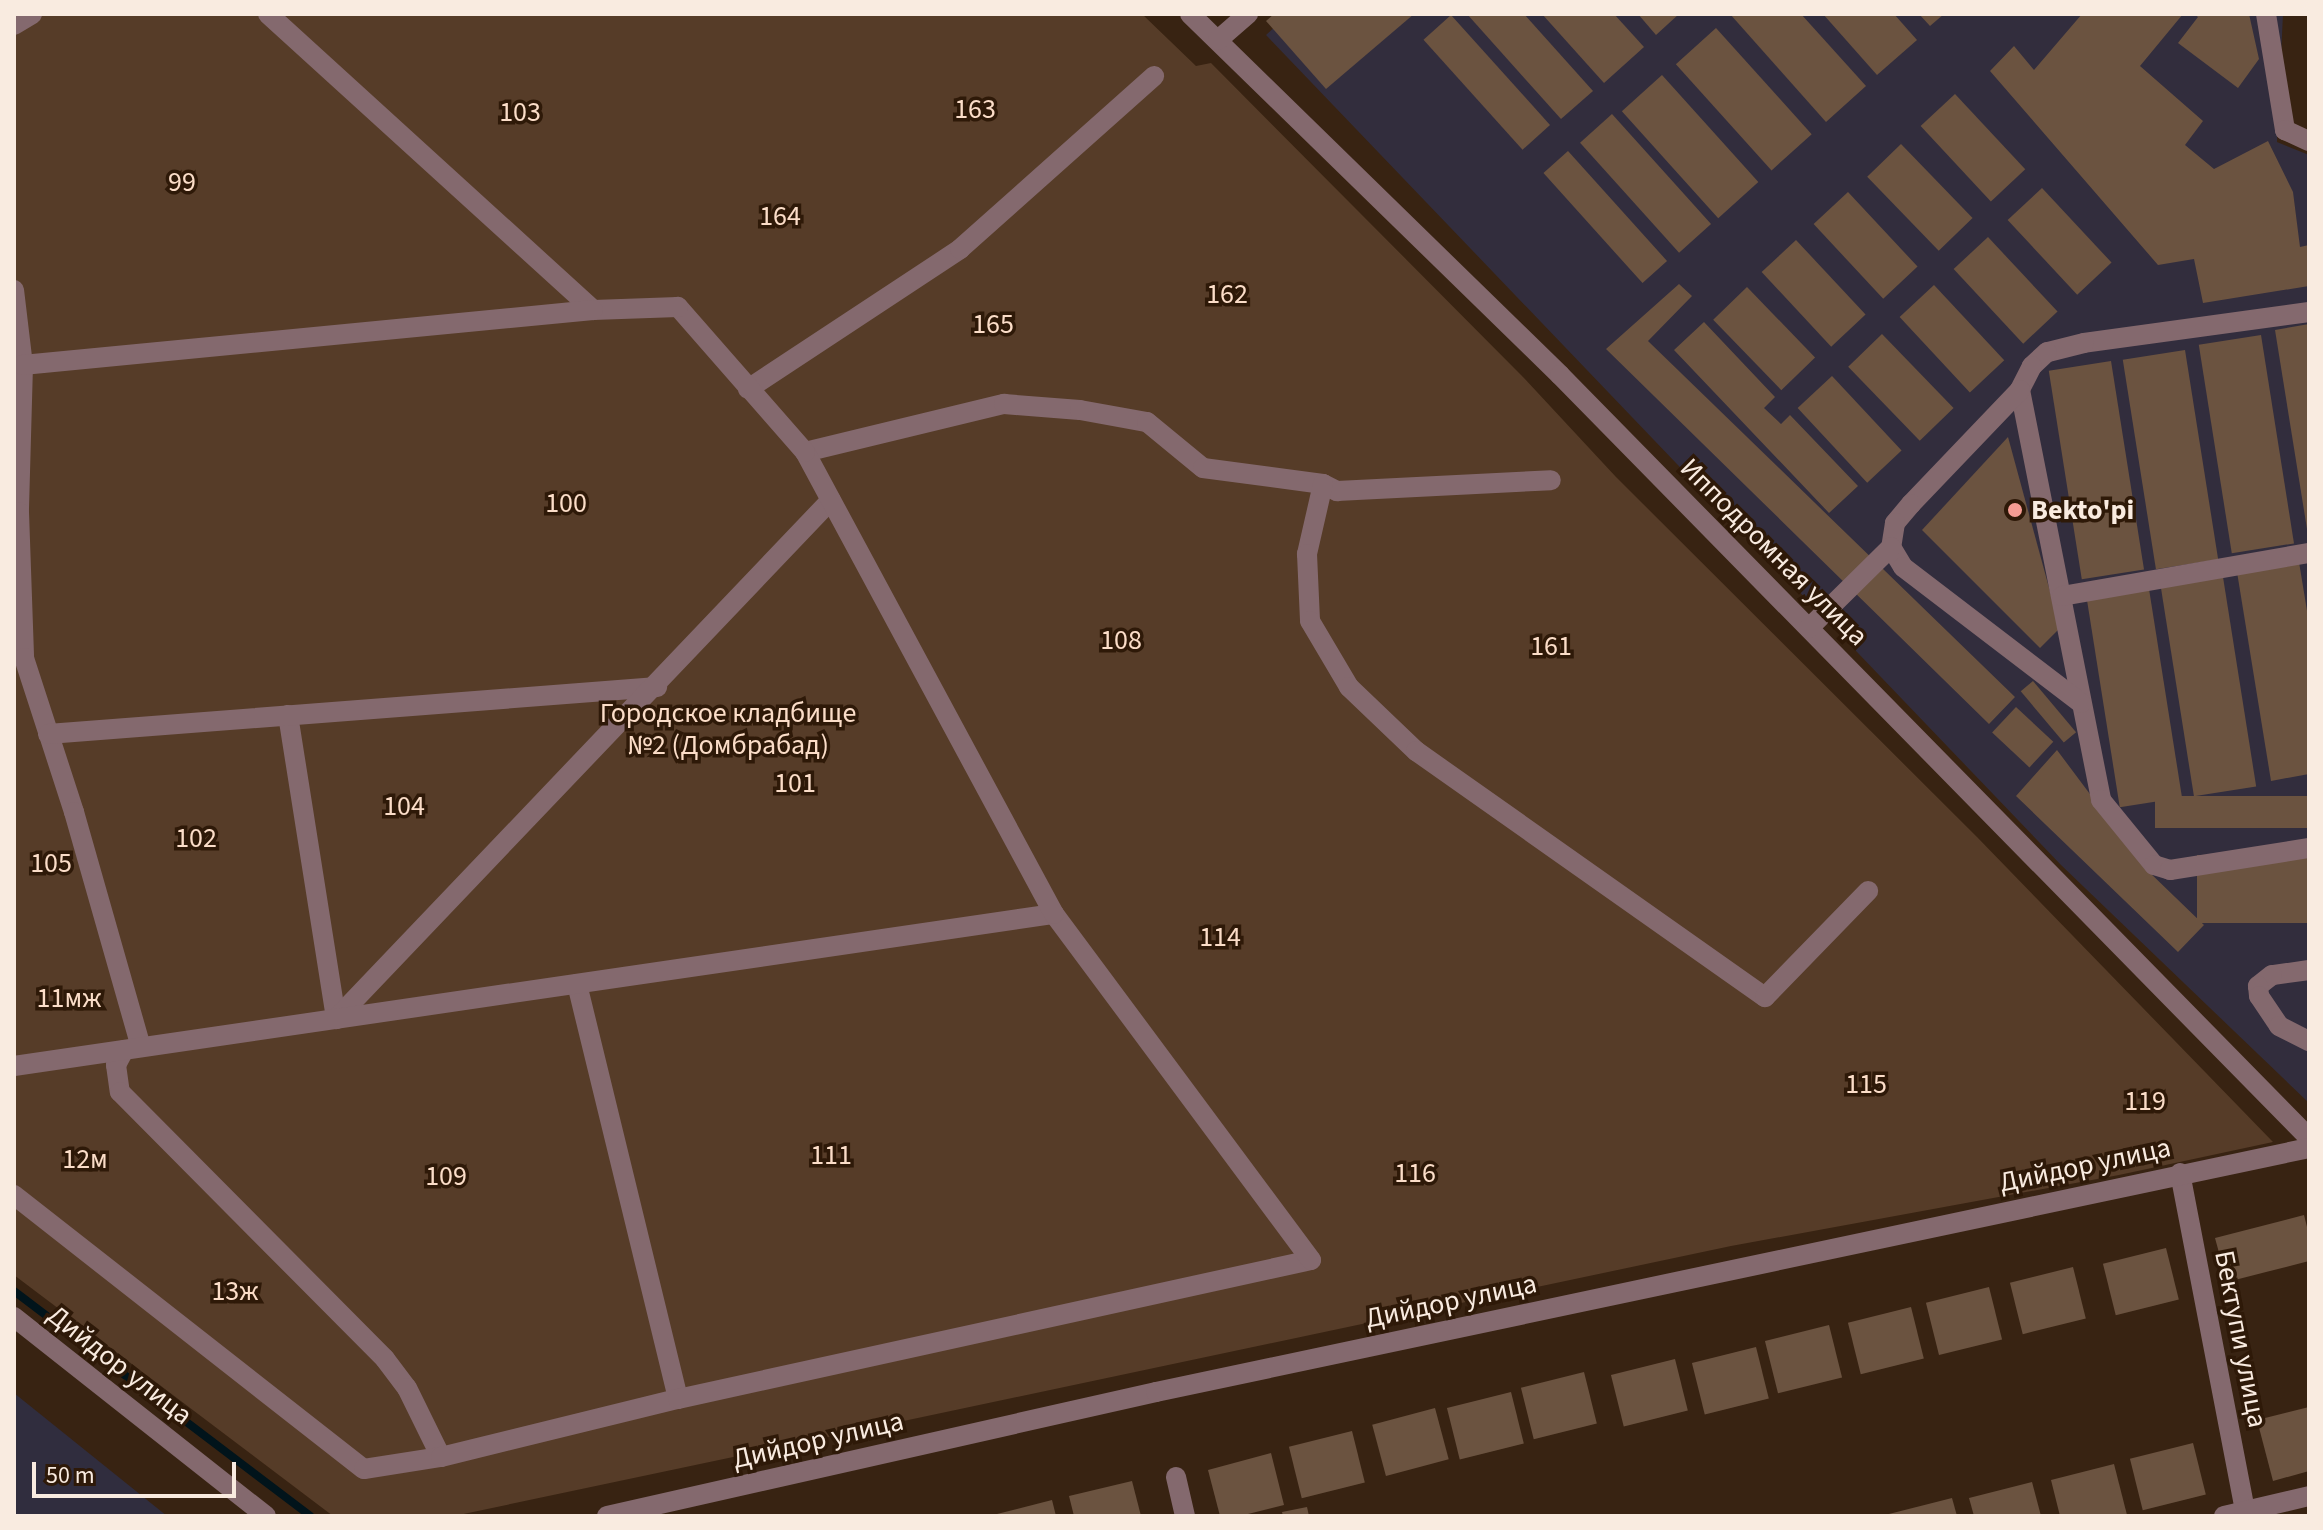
<!DOCTYPE html>
<html>
<head>
<meta charset="utf-8">
<style>
  body { margin:0 }
  #map { position:relative; width:2323px; height:1530px; overflow:hidden; background:#382312; font-family:"Source Sans 3",sans-serif }
  div>[style] { position:absolute }
  [style*='--x'] { left:calc(var(--x)*1px); top:calc(var(--y)*1px); width:calc(var(--w)*1px); rotate:calc(var(--a)*1deg) }
  .commercial>* { inset:0; background:#322d3d }
  .industrial>* { inset:0; background:#302d3e }
  .green>* { inset:0; background:#563c28 }
  .stream>* { height:8px; margin:-4px; padding:0 4px; transform-origin:4px; border-radius:4px; background:#01141b }
  .building>* { inset:0; background:#6b5340; transform-origin:0 0 }
  .minor>* { height:20px; margin:-10px; padding:0 10px; transform-origin:10px; border-radius:10px; background:#84696e }
  .dots>* { width:22px; height:22px; translate:-50% -50%; box-sizing:border-box; border:4px solid #2e1908; border-radius:50% }
  span { translate:-50% -50%; white-space:nowrap; text-align:center; line-height:1.15; -webkit-text-stroke:7px #2e1908; paint-order:stroke }
  .park-label { font-size:28px; color:#fbddc8 }
  .poi-label { font-size:28px; color:#f9ebe0; font-weight:700 }
  .left { translate:0 -50%; text-align:left }
  .street-label { font-size:28px; color:#f9ebe0 }
  .frame { position:absolute; inset:0; border:16px solid #f9ebe0; pointer-events:none }
  .scale { position:absolute; left:32px; top:1462px; width:204px; height:36px; box-sizing:border-box; border:4px solid #f9ebe0; border-top:0; padding-left:10px; font-size:24px; line-height:28px; white-space:nowrap; color:#f9ebe0; -webkit-text-stroke:6px #2e1908; paint-order:stroke }
</style>
</head>
<body>
<div id="map">
  <div class="commercial">
    <i style="clip-path:polygon(1289px 14px,2283px 14px,2277px 142px,2309px 155px,2309px 1103px,2061px 865px,1266px 35px)"></i>
  </div>
  <div class="industrial">
    <i style="clip-path:polygon(14px 1393px,167px 1516px,14px 1516px)"></i>
  </div>
  <div class="green">
    <i style="clip-path:polygon(14px 14px,1142px 14px,1196px 66px,1211px 63px,1524px 378px,1616px 477px,1977px 837px,2273px 1142px,2119px 1175px,1731px 1246px,454px 1516px,333px 1516px,14px 1275px)"></i>
  </div>
  <div class="stream">
    <i style="--x:14;--y:1291;--w:372;--a:37.2"></i>
  </div>
  <div class="building">
    <i style="clip-path:polygon(1274px 14px,1414px 14px,1326px 89px,1266px 21px)"></i>
    <i style="clip-path:polygon(1467px 14px,1524px 14px,1593px 91px,1561px 119px)"></i>
    <i style="clip-path:polygon(1542px 14px,1614px 14px,1644px 47px,1604px 83px)"></i>
    <i style="clip-path:polygon(1638px 14px,1679px 14px,1656px 35px)"></i>
    <i style="clip-path:polygon(1730px 14px,1801px 14px,1866px 86px,1826px 122px)"></i>
    <i style="clip-path:polygon(1823px 14px,1894px 14px,1917px 40px,1877px 75px)"></i>
    <i style="clip-path:polygon(1919px 14px,1944px 14px,1930px 26px)"></i>
    <i style="clip-path:polygon(2082px 14px,2183px 14px,2140px 66px,2203px 121px,2185px 145px,2214px 169px,2268px 141px,2293px 192px,2300px 247px,2309px 245px,2309px 286px,2203px 303px,2194px 259px,2158px 265px,1990px 71px,2014px 46px,2034px 70px)"></i>
    <i style="clip-path:polygon(2194px 14px,2249px 14px,2259px 59px,2238px 88px,2178px 43px,2198px 17px)"></i>
    <i style="left:1451px;top:15px;width:148px;height:37px;rotate:48deg"></i>
    <i style="left:1716px;top:28px;width:143px;height:54px;rotate:48deg"></i>
    <i style="left:1662px;top:75px;width:144px;height:54px;rotate:48deg"></i>
    <i style="left:1955px;top:94px;width:103px;height:47px;rotate:47deg"></i>
    <i style="left:1612px;top:114px;width:148px;height:43px;rotate:48deg"></i>
    <i style="left:1901px;top:144px;width:103px;height:47px;rotate:46deg"></i>
    <i style="left:1568px;top:151px;width:148px;height:33px;rotate:48deg"></i>
    <i style="left:2042px;top:188px;width:102px;height:47px;rotate:47deg"></i>
    <i style="left:1848px;top:192px;width:102px;height:47px;rotate:47deg"></i>
    <i style="left:1988px;top:237px;width:102px;height:47px;rotate:47deg"></i>
    <i style="left:1796px;top:240px;width:102px;height:47px;rotate:47deg"></i>
    <i style="clip-path:polygon(1679px 284px,1692px 296px,1648px 341px,2015px 697px,1989px 724px,1606px 349px)"></i>
    <i style="left:1934px;top:285px;width:103px;height:47px;rotate:47deg"></i>
    <i style="left:1747px;top:287px;width:98px;height:47px;rotate:46deg"></i>
    <i style="clip-path:polygon(1704px 322px,1775px 397px,1764px 408px,1781px 424px,1790px 415px,1858px 486px,1829px 513px,1674px 350px)"></i>
    <i style="clip-path:polygon(2309px 324px,2309px 529px,2307px 529px,2275px 330px)"></i>
    <i style="left:1882px;top:334px;width:103px;height:47px;rotate:46deg"></i>
    <i style="left:2261px;top:335px;width:211px;height:63px;rotate:81deg"></i>
    <i style="left:2185px;top:350px;width:212px;height:63px;rotate:81deg"></i>
    <i style="left:2111px;top:361px;width:211px;height:63px;rotate:81deg"></i>
    <i style="left:1832px;top:376px;width:102px;height:47px;rotate:47deg"></i>
    <i style="clip-path:polygon(2008px 437px,2060px 628px,2040px 648px,1922px 530px)"></i>
    <i style="clip-path:polygon(2299px 562px,2309px 623px,2309px 774px,2271px 781px,2237px 572px)"></i>
    <i style="left:2223px;top:577px;width:212px;height:63px;rotate:81deg"></i>
    <i style="left:2149px;top:589px;width:211px;height:63px;rotate:81deg"></i>
    <i style="left:2033px;top:681px;width:67px;height:16px;rotate:50deg"></i>
    <i style="left:2016px;top:707px;width:51px;height:35px;rotate:43deg"></i>
    <i style="clip-path:polygon(2057px 750px,2146px 869px,2204px 925px,2178px 952px,2016px 796px)"></i>
    <i style="left:2309px;top:796px;width:32px;height:154px;rotate:90deg"></i>
    <i style="left:2309px;top:855px;width:68px;height:112px;rotate:90deg"></i>
    <i style="clip-path:polygon(2304px 1215px,2309px 1235px,2309px 1261px,2227px 1282px,2215px 1238px)"></i>
    <i style="left:2166px;top:1248px;width:53px;height:65px;rotate:76deg"></i>
    <i style="left:2073px;top:1267px;width:53px;height:65px;rotate:76deg"></i>
    <i style="left:1989px;top:1287px;width:54px;height:65px;rotate:76deg"></i>
    <i style="left:1911px;top:1307px;width:53px;height:65px;rotate:76deg"></i>
    <i style="left:1829px;top:1325px;width:54px;height:66px;rotate:76deg"></i>
    <i style="left:1756px;top:1347px;width:53px;height:66px;rotate:76deg"></i>
    <i style="left:1675px;top:1359px;width:53px;height:66px;rotate:76deg"></i>
    <i style="left:1584px;top:1372px;width:53px;height:65px;rotate:76deg"></i>
    <i style="left:1511px;top:1392px;width:53px;height:66px;rotate:76deg"></i>
    <i style="clip-path:polygon(2309px 1407px,2309px 1471px,2273px 1481px,2257px 1420px)"></i>
    <i style="left:1435px;top:1408px;width:53px;height:65px;rotate:75deg"></i>
    <i style="left:1352px;top:1431px;width:53px;height:65px;rotate:76deg"></i>
    <i style="left:2193px;top:1443px;width:53px;height:65px;rotate:76deg"></i>
    <i style="clip-path:polygon(1271px 1453px,1284px 1505px,1240px 1516px,1220px 1516px,1208px 1470px)"></i>
    <i style="clip-path:polygon(2114px 1464px,2127px 1515px,2060px 1516px,2051px 1480px)"></i>
    <i style="clip-path:polygon(1132px 1481px,1141px 1516px,1074px 1516px,1069px 1496px)"></i>
    <i style="clip-path:polygon(2032px 1482px,2041px 1516px,1974px 1516px,1969px 1498px)"></i>
    <i style="clip-path:polygon(1952px 1498px,1957px 1516px,1885px 1516px,1885px 1515px)"></i>
    <i style="clip-path:polygon(1052px 1500px,1056px 1516px,993px 1516px,993px 1515px)"></i>
    <i style="clip-path:polygon(1307px 1507px,1309px 1516px,1283px 1516px,1282px 1512px)"></i>
  </div>
  <div class="minor">
    <i style="--x:268;--y:14;--w:440;--a:42.3"></i>
    <i style="--x:1190;--y:14;--w:517;--a:44.29"></i>
    <i style="--x:1560;--y:375;--w:1069;--a:45.53"></i>
    <i style="--x:2266;--y:14;--w:118;--a:80.7"></i>
    <i style="--x:2285;--y:130;--w:26;--a:25"></i>
    <i style="--x:14;--y:25;--w:21;--a:-31"></i>
    <i style="--x:1218;--y:40;--w:40;--a:-41"></i>
    <i style="--x:14;--y:290;--w:76;--a:83.2"></i>
    <i style="--x:23;--y:365;--w:147;--a:91.6"></i>
    <i style="--x:19;--y:512;--w:146;--a:88"></i>
    <i style="--x:24;--y:658;--w:162;--a:72"></i>
    <i style="--x:74;--y:812;--w:244;--a:74.1"></i>
    <i style="--x:2309;--y:312;--w:227;--a:172.2"></i>
    <i style="--x:2084;--y:343;--w:38;--a:166"></i>
    <i style="--x:2047;--y:352;--w:21;--a:137"></i>
    <i style="--x:2032;--y:366;--w:27;--a:117"></i>
    <i style="--x:2020;--y:390;--w:418;--a:78.8"></i>
    <i style="--x:2101;--y:800;--w:84;--a:50.8"></i>
    <i style="--x:2154;--y:865;--w:17;--a:17"></i>
    <i style="--x:2170;--y:870;--w:141;--a:-9"></i>
    <i style="--x:748;--y:389;--w:254;--a:-33.4"></i>
    <i style="--x:960;--y:249;--w:260;--a:-41.7"></i>
    <i style="--x:2020;--y:390;--w:158;--a:133.7"></i>
    <i style="--x:1911;--y:504;--w:25;--a:130"></i>
    <i style="--x:1895;--y:523;--w:24;--a:99"></i>
    <i style="--x:1891;--y:547;--w:23;--a:59"></i>
    <i style="--x:1903;--y:567;--w:224;--a:37.4"></i>
    <i style="--x:805;--y:452;--w:205;--a:-13.6"></i>
    <i style="--x:1004;--y:404;--w:76;--a:4.5"></i>
    <i style="--x:1080;--y:410;--w:68;--a:10.2"></i>
    <i style="--x:1147;--y:422;--w:72;--a:39.4"></i>
    <i style="--x:1203;--y:468;--w:121;--a:7.6"></i>
    <i style="--x:1323;--y:484;--w:16;--a:27"></i>
    <i style="--x:1337;--y:491;--w:214;--a:-2.9"></i>
    <i style="--x:1323;--y:484;--w:72;--a:102.9"></i>
    <i style="--x:1307;--y:554;--w:67;--a:87.4"></i>
    <i style="--x:1310;--y:621;--w:77;--a:59.4"></i>
    <i style="--x:1349;--y:687;--w:93;--a:43.7"></i>
    <i style="--x:1416;--y:751;--w:427;--a:35.2"></i>
    <i style="--x:1765;--y:997;--w:148;--a:-45.8"></i>
    <i style="--x:2062;--y:596;--w:251;--a:-9.9"></i>
    <i style="--x:1809;--y:628;--w:115;--a:-44.6"></i>
    <i style="--x:288;--y:715;--w:308;--a:81"></i>
    <i style="--x:48;--y:734;--w:611;--a:-4.41"></i>
    <i style="--x:2309;--y:970;--w:37;--a:172"></i>
    <i style="--x:2272;--y:975;--w:18;--a:142"></i>
    <i style="--x:2258;--y:986;--w:10;--a:84"></i>
    <i style="--x:2259;--y:996;--w:36;--a:56"></i>
    <i style="--x:2279;--y:1026;--w:34;--a:27"></i>
    <i style="--x:577;--y:984;--w:427;--a:76.3"></i>
    <i style="--x:336;--y:1019;--w:717;--a:-46.36"></i>
    <i style="--x:124;--y:1050;--w:17;--a:118"></i>
    <i style="--x:116;--y:1065;--w:27;--a:82"></i>
    <i style="--x:120;--y:1092;--w:376;--a:45.2"></i>
    <i style="--x:385;--y:1359;--w:36;--a:53"></i>
    <i style="--x:407;--y:1388;--w:77;--a:63.8"></i>
    <i style="--x:14;--y:1066;--w:1051;--a:-8.32"></i>
    <i style="--x:2180;--y:1173;--w:349;--a:79.1"></i>
    <i style="--x:14;--y:1195;--w:444;--a:38.1"></i>
    <i style="--x:364;--y:1469;--w:78;--a:-8.9"></i>
    <i style="--x:441;--y:1457;--w:244;--a:-13.8"></i>
    <i style="--x:678;--y:1399;--w:648;--a:-12.38"></i>
    <i style="--x:1311;--y:1260;--w:431;--a:-126.6"></i>
    <i style="--x:1054;--y:914;--w:525;--a:-118.32"></i>
    <i style="--x:805;--y:452;--w:193;--a:-131.2"></i>
    <i style="--x:678;--y:307;--w:85;--a:178"></i>
    <i style="--x:593;--y:310;--w:573;--a:174.49"></i>
    <i style="--x:14;--y:1317;--w:321;--a:38.3"></i>
    <i style="--x:1176;--y:1477;--w:40;--a:77"></i>
    <i style="--x:607;--y:1516;--w:563;--a:-12.73"></i>
    <i style="--x:1156;--y:1392;--w:1179;--a:-11.95"></i>
    <i style="--x:2224;--y:1516;--w:87;--a:-13.2"></i>
  </div>
  <div class="dots">
    <i style="left:2015px;top:510px;background:#f59c93"></i>
  </div>
  <div class="park-label">
    <span style="left:975px;top:109px">163</span>
    <span style="left:520px;top:112px">103</span>
    <span style="left:182px;top:182px">99</span>
    <span style="left:780px;top:216px">164</span>
    <span style="left:1227px;top:294px">162</span>
    <span style="left:993px;top:324px">165</span>
    <span style="left:566px;top:503px">100</span>
    <span style="left:1121px;top:640px">108</span>
    <span style="left:1551px;top:646px">161</span>
    <span style="left:728px;top:729px">Городское кладбище<br>№2 (Домбрабад)</span>
    <span style="left:795px;top:783px">101</span>
    <span style="left:404px;top:806px">104</span>
    <span style="left:196px;top:838px">102</span>
    <span style="left:51px;top:863px">105</span>
    <span style="left:1220px;top:937px">114</span>
    <span style="left:69px;top:998px">11мж</span>
    <span style="left:1866px;top:1084px">115</span>
    <span style="left:2145px;top:1101px">119</span>
    <span style="left:831px;top:1155px">111</span>
    <span style="left:85px;top:1159px">12м</span>
    <span style="left:1415px;top:1173px">116</span>
    <span style="left:446px;top:1176px">109</span>
    <span style="left:235px;top:1291px">13ж</span>
  </div>
  <div class="poi-label">
    <span class="left" style="left:2031px;top:510px">Bekto'pi</span>
  </div>
  <div class="street-label">
    <span style="left:1774px;top:552px;rotate:45deg">Ипподромная улица</span>
    <span style="left:2085px;top:1165px;rotate:-12deg">Дийдор улица</span>
    <span style="left:1451px;top:1301px;rotate:-12deg">Дийдор улица</span>
    <span style="left:2241px;top:1339px;rotate:79deg">Бектупи улица</span>
    <span style="left:120px;top:1365px;rotate:38deg">Дийдор улица</span>
    <span style="left:818px;top:1440px;rotate:-13deg">Дийдор улица</span>
  </div>
  <div class="frame"></div>
  <div class="scale">50 m</div>
</div>
</body>
</html>
